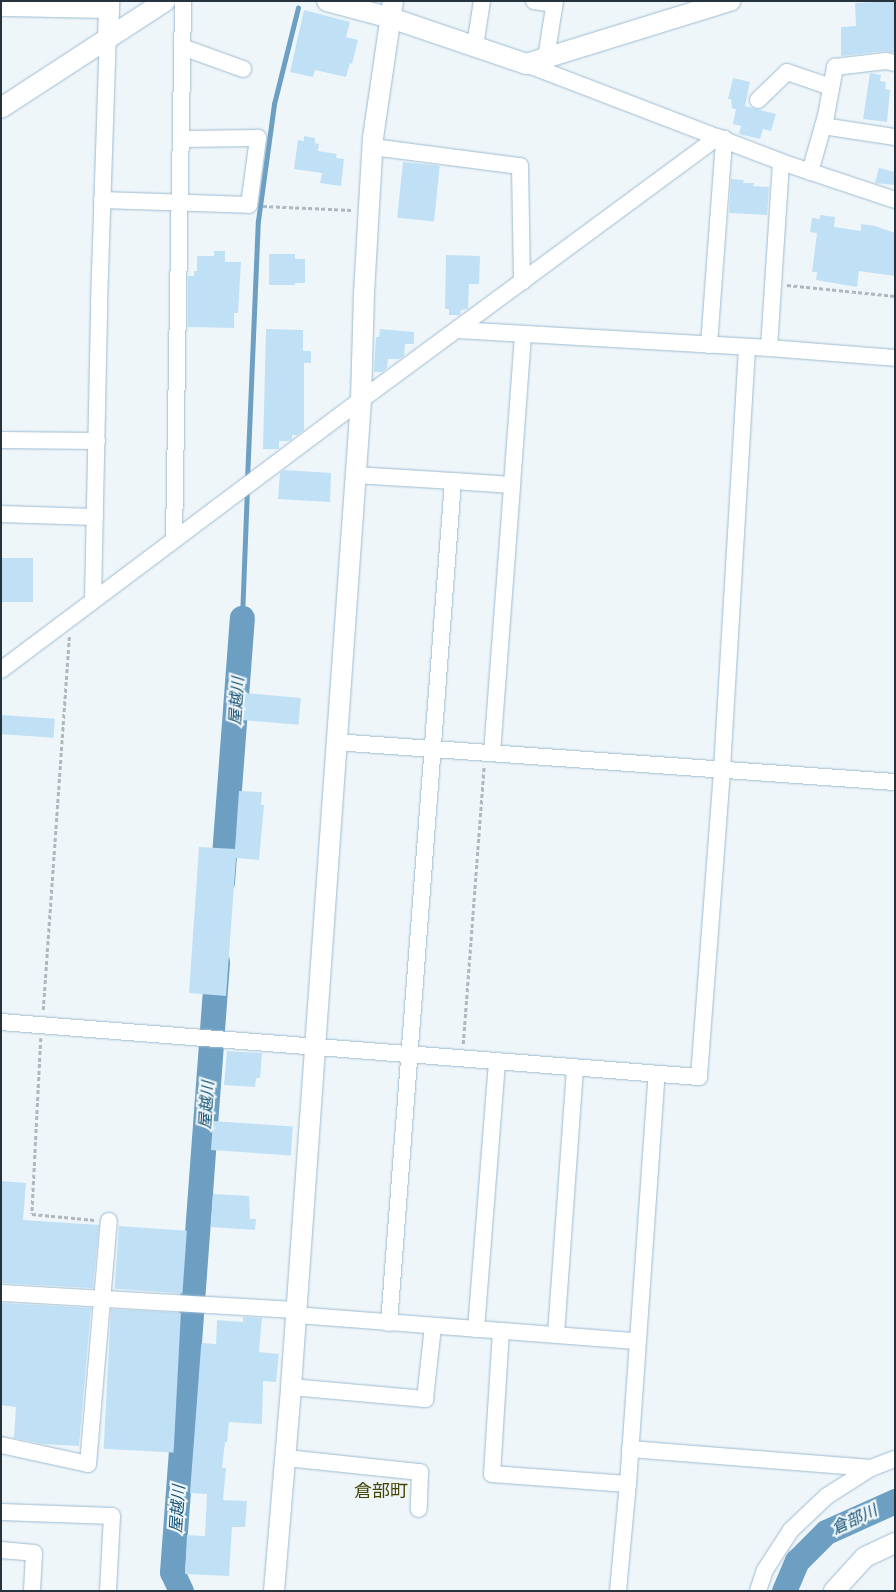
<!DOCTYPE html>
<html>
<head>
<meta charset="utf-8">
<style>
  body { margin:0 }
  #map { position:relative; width:896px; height:1592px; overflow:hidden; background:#eff6fa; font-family:Inter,"Noto Sans JP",sans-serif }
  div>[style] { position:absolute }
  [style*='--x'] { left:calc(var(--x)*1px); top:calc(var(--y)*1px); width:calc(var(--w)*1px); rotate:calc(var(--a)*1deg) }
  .stream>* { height:4.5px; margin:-2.25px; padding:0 2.25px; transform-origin:2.25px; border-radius:2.25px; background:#6d9fc2 }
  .river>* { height:25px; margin:-12.5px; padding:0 12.5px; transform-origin:12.5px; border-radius:12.5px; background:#6d9fc2 }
  .building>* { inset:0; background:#c0e0f6; transform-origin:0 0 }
  .path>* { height:2.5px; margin-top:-1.25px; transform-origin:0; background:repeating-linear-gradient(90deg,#afb8bd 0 4px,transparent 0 6.5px) }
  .roads { filter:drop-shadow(0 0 1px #9cbbd0) drop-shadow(0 0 1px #9cbbd0) }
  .minor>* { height:16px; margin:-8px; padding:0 8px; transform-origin:8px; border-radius:8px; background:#fff }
  .tertiary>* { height:20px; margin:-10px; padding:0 10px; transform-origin:10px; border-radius:10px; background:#fff }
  span { translate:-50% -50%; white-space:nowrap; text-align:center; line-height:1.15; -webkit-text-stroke:4.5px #eff6fa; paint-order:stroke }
  .water-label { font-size:16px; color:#125073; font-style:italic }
  .quarter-label { font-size:18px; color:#444504 }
  .frame { position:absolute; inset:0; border:2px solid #27333c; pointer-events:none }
</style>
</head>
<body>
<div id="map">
  <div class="stream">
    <i style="--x:247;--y:480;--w:259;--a:-87.6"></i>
    <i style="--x:258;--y:221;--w:118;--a:-82.2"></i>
    <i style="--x:274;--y:104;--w:99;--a:-76"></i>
    <i style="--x:242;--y:618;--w:128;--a:-87.8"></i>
  </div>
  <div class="river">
    <i style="--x:222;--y:882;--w:265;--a:-85.7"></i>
    <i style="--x:181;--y:1591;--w:21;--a:-115"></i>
    <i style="--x:172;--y:1572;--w:612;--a:-85.78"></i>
    <i style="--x:784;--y:1591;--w:33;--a:-67"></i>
    <i style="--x:797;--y:1561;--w:41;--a:-45"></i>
    <i style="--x:826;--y:1532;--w:76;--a:-24.2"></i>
  </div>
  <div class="building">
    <i style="clip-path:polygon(895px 1px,895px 53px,885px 51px,841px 56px,841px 27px,856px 26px,855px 3px)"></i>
    <i style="clip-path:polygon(304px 10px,350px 22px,346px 37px,358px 40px,352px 64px,350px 63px,346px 77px,315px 70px,313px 77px,290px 72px)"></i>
    <i style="clip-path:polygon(870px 73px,881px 75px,880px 81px,886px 82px,885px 89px,890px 90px,887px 122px,863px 119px)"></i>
    <i style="clip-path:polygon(733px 78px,750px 82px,745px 106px,776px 114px,771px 131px,763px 129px,760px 139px,739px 134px,741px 126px,733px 124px,736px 109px,732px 108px,731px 99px,728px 99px)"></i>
    <i style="clip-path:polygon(304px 136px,315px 138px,315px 143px,319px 144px,318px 151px,337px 154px,336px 158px,344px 159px,341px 186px,320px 183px,322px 173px,294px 169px,298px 140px,304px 141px)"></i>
    <i style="left:403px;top:162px;width:37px;height:56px;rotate:6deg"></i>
    <i style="clip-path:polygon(879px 168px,895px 172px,895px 185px,875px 183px)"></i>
    <i style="clip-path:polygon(731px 179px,744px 180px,743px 183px,754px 183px,753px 186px,769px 187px,767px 215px,729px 213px)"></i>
    <i style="clip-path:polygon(820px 215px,835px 217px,834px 227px,861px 231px,861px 224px,875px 226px,895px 233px,895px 276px,859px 271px,857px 287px,816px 280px,817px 272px,812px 272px,817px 233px,810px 232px,812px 218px,820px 219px)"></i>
    <i style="clip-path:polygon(214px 251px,225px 251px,225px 262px,241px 262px,238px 313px,234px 313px,234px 328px,188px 327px,188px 276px,194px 276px,194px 271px,197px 271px,197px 256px,214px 256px)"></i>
    <i style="clip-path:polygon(269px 254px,295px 254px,295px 259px,305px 259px,305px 283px,295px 283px,295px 285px,269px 285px)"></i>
    <i style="clip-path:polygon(446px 255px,480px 256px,479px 284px,469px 284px,468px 309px,461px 310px,460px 315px,449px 315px,449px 309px,445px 309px)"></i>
    <i style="clip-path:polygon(266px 329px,303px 330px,303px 351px,311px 351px,311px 363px,304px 363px,304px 430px,297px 435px,292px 435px,292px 439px,289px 441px,279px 441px,279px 449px,263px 449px)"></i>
    <i style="clip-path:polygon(380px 329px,414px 332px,414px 344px,405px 344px,404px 356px,399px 359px,388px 359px,387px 368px,382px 372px,374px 372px,376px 337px,379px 337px)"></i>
    <i style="clip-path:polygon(284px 470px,331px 473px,330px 502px,278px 499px,280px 473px)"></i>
    <i style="left:1px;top:558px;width:32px;height:44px"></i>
    <i style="left:244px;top:693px;width:57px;height:27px;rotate:5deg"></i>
    <i style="left:1px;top:715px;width:54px;height:19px;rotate:4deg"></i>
    <i style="clip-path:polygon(239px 791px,262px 792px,261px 805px,264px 805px,259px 860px,236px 858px,226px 996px,189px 993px,199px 847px,235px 849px)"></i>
    <i style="clip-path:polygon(227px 1051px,262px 1053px,260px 1078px,256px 1078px,255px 1087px,224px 1085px)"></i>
    <i style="left:213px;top:1121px;width:80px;height:29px;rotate:4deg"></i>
    <i style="clip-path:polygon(1px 1181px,26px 1183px,23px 1220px,99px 1225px,93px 1288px,1px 1283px)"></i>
    <i style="clip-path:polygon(213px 1194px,249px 1196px,250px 1219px,256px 1219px,255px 1230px,211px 1227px)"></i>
    <i style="left:119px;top:1226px;width:68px;height:63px;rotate:4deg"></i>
    <i style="clip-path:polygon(1px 1303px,91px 1308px,79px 1446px,43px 1444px,14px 1438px,16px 1407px,1px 1405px)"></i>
    <i style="left:111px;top:1309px;width:70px;height:140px;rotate:3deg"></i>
    <i style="clip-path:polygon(243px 1317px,262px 1318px,259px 1352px,279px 1354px,276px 1382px,263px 1381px,262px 1424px,229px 1422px,227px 1442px,225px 1442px,222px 1468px,226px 1468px,223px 1500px,247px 1501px,245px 1527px,232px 1527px,229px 1576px,185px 1574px,187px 1535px,205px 1536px,207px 1494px,190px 1493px,201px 1347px,202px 1343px,216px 1344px,217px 1320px,243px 1322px)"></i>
  </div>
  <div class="path">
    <i style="--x:263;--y:206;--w:89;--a:2.6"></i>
    <i style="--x:787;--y:285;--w:109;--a:5.8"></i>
    <i style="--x:43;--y:1010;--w:374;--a:-86"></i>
    <i style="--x:41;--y:1038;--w:176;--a:92.9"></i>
    <i style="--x:32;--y:1214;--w:63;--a:5.4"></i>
    <i style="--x:463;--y:1044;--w:279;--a:-85.7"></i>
  </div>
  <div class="roads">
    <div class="minor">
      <i style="--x:534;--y:1;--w:20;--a:9"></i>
      <i style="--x:1;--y:8;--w:108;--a:1.1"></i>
      <i style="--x:475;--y:46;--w:46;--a:-81.2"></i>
      <i style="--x:182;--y:47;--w:65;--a:19.8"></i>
      <i style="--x:546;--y:58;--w:58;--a:-81"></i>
      <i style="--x:526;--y:64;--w:273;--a:21"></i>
      <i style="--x:781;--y:162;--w:120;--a:18.4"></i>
      <i style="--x:758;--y:100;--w:40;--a:-44"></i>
      <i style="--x:787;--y:72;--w:46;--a:18.8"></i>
      <i style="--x:823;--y:126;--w:73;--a:8.7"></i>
      <i style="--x:373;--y:147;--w:148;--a:7.4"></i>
      <i style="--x:520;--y:166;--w:116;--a:89"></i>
      <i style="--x:810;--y:172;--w:58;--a:-74.1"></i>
      <i style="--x:826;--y:116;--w:50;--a:-79.6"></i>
      <i style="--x:835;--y:67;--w:51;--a:-6.7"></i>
      <i style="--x:886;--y:61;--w:9;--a:13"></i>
      <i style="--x:102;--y:200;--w:147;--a:1.9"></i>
      <i style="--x:249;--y:205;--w:68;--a:-82.3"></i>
      <i style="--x:258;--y:138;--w:77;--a:179.3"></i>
      <i style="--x:457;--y:330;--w:313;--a:3.3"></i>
      <i style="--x:769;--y:348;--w:126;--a:4.5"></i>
      <i style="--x:709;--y:345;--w:207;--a:-85.8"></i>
      <i style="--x:769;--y:348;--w:186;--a:-86.3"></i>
      <i style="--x:1;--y:440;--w:96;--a:0.6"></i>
      <i style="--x:355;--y:475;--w:98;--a:3.5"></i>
      <i style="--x:1;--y:514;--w:94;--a:1.8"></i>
      <i style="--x:174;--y:540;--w:539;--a:-89.04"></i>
      <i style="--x:93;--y:600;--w:297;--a:-88.8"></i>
      <i style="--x:99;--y:303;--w:265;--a:-88.1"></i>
      <i style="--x:1;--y:670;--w:450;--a:-36.9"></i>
      <i style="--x:361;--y:400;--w:443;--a:-36.4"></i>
      <i style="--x:335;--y:742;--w:561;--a:4.09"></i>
      <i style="--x:492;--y:753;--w:269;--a:-85.7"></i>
      <i style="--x:1;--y:1022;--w:700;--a:4.51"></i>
      <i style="--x:699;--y:1077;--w:309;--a:-85.7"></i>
      <i style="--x:722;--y:769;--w:422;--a:-86.6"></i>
      <i style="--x:1;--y:1293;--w:295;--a:3.3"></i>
      <i style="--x:296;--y:1315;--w:342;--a:4.4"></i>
      <i style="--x:389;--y:1323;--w:844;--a:-85.65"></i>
      <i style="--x:453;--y:481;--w:59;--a:3.9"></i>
      <i style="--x:512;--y:485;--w:150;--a:-85.8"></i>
      <i style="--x:476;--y:1329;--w:269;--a:-85.5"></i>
      <i style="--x:501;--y:1331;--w:143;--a:93.6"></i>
      <i style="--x:492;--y:1474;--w:136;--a:4.2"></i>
      <i style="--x:556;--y:1334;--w:267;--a:-85.9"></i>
      <i style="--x:291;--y:1387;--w:135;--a:5.1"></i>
      <i style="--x:425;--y:1399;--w:72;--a:-83.7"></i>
      <i style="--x:1;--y:1445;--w:89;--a:12.3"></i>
      <i style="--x:88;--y:1464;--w:244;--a:-85.1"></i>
      <i style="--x:630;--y:1449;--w:242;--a:4.5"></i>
      <i style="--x:871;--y:1468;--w:26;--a:-21"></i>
      <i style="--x:286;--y:1458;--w:135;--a:6"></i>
      <i style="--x:420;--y:1472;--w:37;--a:92"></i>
      <i style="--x:1;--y:1512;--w:111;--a:2.1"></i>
      <i style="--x:112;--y:1516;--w:75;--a:93.1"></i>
      <i style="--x:1;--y:1550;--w:33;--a:5"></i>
      <i style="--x:34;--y:1553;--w:38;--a:93"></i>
      <i style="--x:618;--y:1591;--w:107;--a:-84.7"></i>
      <i style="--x:628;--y:1484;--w:411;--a:-86"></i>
      <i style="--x:758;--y:1591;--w:22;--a:-72"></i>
      <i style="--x:765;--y:1570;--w:48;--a:-57"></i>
      <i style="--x:791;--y:1530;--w:50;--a:-43.4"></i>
      <i style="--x:827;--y:1496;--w:52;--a:-32.5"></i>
    </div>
    <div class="tertiary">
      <i style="--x:327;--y:1;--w:66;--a:14.9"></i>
      <i style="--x:391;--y:18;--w:143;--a:18.8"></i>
      <i style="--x:526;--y:64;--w:214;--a:-17.2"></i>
      <i style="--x:108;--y:38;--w:37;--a:-88"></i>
      <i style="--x:1;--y:108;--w:196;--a:-33.1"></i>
      <i style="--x:274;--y:1591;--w:205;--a:-85.2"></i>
      <i style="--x:291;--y:1387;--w:989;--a:-85.94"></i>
      <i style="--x:361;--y:400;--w:107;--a:-88.4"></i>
      <i style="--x:364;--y:293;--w:155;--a:-86.7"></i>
      <i style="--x:373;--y:138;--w:138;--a:-81.7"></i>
      <i style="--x:834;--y:1591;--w:46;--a:-47.6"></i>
      <i style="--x:865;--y:1557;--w:33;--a:-25"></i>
    </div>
  </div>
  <div class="water-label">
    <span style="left:236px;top:701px;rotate:-86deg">屋越川</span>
    <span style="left:206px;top:1105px;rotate:-86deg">屋越川</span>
    <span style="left:177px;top:1509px;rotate:-86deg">屋越川</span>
    <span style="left:854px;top:1519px;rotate:-25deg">倉部川</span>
  </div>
  <div class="quarter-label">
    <span style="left:381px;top:1491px">倉部町</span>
  </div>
  <div class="frame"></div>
</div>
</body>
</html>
